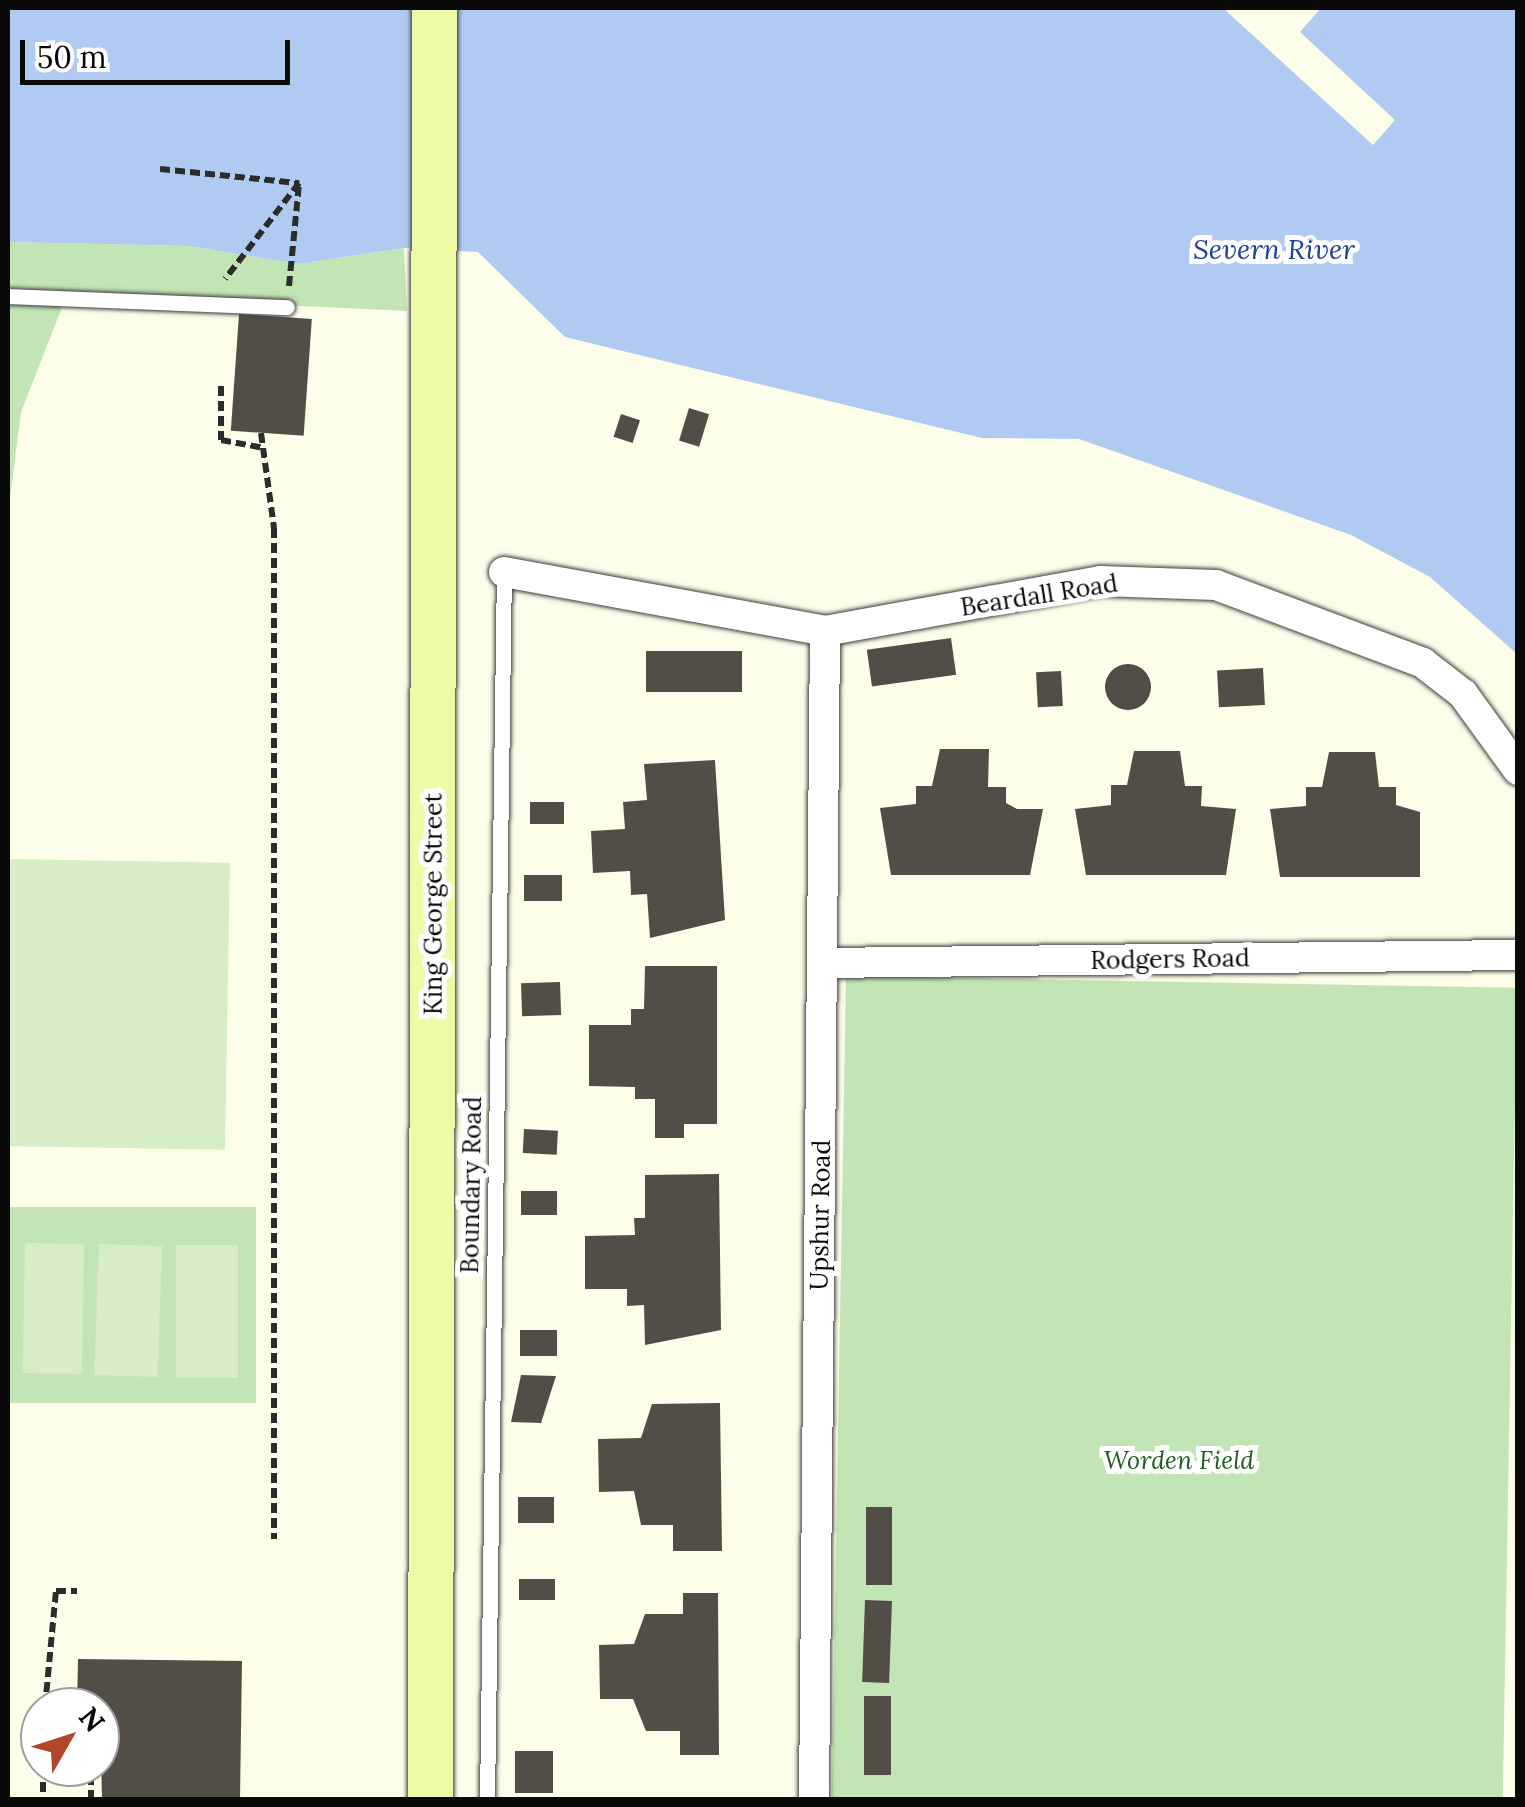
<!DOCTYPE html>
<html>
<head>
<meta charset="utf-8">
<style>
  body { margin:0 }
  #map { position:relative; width:1525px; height:1807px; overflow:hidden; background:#fdfee9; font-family:Lora,serif }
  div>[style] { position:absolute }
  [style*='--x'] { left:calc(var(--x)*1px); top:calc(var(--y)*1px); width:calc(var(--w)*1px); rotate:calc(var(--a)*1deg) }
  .green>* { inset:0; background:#c3e5b6; transform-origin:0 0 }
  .pitch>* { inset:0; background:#d6edc7; transform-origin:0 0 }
  .water>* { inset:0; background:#b1caf2 }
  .pier>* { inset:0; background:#fdfee9 }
  .building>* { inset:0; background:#524e47; transform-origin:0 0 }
  .round { border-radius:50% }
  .path>* { height:6px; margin-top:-3px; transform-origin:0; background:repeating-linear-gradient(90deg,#2c2c2c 0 10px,transparent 0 15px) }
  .roads { filter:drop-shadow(0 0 2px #3d3d3d) drop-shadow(0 0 2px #3d3d3d) }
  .service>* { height:15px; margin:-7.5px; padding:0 7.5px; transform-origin:7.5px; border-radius:7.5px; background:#fff }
  .minor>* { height:30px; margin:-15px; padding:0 15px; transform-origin:15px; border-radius:15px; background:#fff }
  .secondary>* { height:45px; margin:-22.5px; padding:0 22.5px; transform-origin:22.5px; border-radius:22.5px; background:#effaa7 }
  span { translate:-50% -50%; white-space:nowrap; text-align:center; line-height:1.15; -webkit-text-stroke:10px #fff; paint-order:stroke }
  .street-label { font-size:25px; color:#0a0a0a }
  .park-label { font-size:25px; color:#205d22; font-style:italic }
  .water-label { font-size:28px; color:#1c4294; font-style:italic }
  .frame { position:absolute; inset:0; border:10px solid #0a0a0a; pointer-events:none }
  .north { position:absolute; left:20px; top:1687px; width:100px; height:100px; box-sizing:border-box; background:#fff; border:2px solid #9d9d9d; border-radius:50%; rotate:51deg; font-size:28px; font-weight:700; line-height:40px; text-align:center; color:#0a0a0a }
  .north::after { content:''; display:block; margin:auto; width:35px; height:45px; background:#b1462b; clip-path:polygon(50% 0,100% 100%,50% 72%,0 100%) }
  .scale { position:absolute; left:20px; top:40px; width:270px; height:45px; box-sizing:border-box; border:5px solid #0a0a0a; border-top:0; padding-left:12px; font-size:30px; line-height:35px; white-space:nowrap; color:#0a0a0a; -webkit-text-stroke:8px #fff; paint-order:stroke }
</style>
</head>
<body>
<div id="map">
  <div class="green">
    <i style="clip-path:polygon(8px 242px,189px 246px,298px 264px,404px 248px,407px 311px,8px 292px)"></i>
    <i style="clip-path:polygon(8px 304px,63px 305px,21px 412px,8px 514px)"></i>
    <i style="left:846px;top:976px;width:671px;height:824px;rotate:1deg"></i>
    <i style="left:8px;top:1207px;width:248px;height:196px"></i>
  </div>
  <div class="pitch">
    <i style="left:8px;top:859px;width:222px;height:287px;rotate:1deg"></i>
    <i style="left:25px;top:1243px;width:59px;height:130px;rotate:1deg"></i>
    <i style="left:99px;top:1244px;width:63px;height:131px;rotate:2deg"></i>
    <i style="left:176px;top:1245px;width:62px;height:133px"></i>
  </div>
  <div class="water">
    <i style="clip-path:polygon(8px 8px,1517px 8px,1517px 654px,1430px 577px,1351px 535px,1079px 439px,982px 438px,565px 337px,478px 252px,404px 248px,298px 264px,189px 246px,8px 242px)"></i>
  </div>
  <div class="pier">
    <i style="clip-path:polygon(1223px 8px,1321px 8px,1300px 32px,1395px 120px,1373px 145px)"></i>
  </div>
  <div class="building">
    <i style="left:239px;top:314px;width:73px;height:117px;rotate:4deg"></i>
    <i style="left:689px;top:408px;width:21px;height:34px;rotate:17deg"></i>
    <i style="left:621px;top:414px;width:20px;height:24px;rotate:18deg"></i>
    <i style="left:951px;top:638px;width:37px;height:85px;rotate:82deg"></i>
    <i style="left:742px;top:651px;width:41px;height:96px;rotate:90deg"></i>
    <i class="round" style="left:1105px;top:664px;width:46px;height:46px"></i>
    <i style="left:1263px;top:668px;width:37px;height:46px;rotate:87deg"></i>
    <i style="left:1061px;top:671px;width:35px;height:25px;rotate:87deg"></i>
    <i style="clip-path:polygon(940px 749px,989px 749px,988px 787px,1006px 787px,1006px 803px,1017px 809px,1043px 809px,1030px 875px,891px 875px,880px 808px,916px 804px,916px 786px,932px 786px)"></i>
    <i style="clip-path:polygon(1134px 751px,1180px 751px,1185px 786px,1202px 786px,1201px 806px,1236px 809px,1226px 875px,1086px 875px,1075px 809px,1111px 805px,1111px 785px,1127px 785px)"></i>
    <i style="clip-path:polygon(1329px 752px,1375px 752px,1379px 787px,1396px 787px,1396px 805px,1420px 812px,1420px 877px,1280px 877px,1270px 809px,1306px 806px,1306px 787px,1322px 787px)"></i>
    <i style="clip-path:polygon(715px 760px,725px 920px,650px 938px,647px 894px,631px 895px,630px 871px,593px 873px,591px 831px,625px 829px,623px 802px,647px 800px,644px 764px)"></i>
    <i style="left:564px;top:802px;width:22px;height:34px;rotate:90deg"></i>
    <i style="left:562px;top:875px;width:26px;height:38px;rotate:90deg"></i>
    <i style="clip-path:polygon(645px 966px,717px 966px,717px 1124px,684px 1124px,684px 1138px,655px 1138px,655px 1099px,635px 1099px,635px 1087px,589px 1086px,589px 1025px,631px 1025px,631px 1009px,644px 1009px)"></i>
    <i style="left:560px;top:982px;width:33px;height:39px;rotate:88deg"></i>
    <i style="left:524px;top:1129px;width:34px;height:24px;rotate:3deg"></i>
    <i style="clip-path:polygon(719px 1174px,721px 1330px,645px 1345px,644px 1305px,627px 1306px,627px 1289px,585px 1289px,585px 1236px,635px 1235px,634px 1218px,645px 1218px,645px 1175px)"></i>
    <i style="left:521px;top:1191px;width:36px;height:24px"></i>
    <i style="left:557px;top:1330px;width:26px;height:37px;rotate:90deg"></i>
    <i style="clip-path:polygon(521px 1375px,556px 1376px,541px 1423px,511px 1422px)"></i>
    <i style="clip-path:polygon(720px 1403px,722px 1551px,673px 1551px,673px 1525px,641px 1525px,634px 1491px,599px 1492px,598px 1439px,641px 1438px,652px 1404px)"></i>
    <i style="left:518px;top:1497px;width:36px;height:26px"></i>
    <i style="left:892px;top:1507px;width:78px;height:26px;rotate:90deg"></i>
    <i style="left:519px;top:1579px;width:36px;height:21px"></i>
    <i style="clip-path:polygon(683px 1593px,718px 1593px,719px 1755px,680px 1755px,680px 1731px,646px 1731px,633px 1699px,600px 1699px,599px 1645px,634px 1644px,645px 1614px,683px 1614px)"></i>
    <i style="left:865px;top:1600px;width:27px;height:82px;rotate:2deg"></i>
    <i style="clip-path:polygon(78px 1659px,242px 1661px,240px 1800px,102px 1800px,100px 1707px,77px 1707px)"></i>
    <i style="left:864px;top:1696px;width:27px;height:79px"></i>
    <i style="left:515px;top:1751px;width:38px;height:42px"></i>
  </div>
  <div class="path">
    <i style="--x:160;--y:169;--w:140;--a:5.8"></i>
    <i style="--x:299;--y:183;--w:121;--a:127.6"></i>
    <i style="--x:289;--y:286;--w:102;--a:-84.4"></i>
    <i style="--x:221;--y:386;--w:54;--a:90"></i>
    <i style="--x:221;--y:440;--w:44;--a:10.5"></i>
    <i style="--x:261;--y:433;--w:96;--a:82.2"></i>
    <i style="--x:274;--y:528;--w:1011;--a:90"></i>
    <i style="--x:45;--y:1707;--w:117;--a:-84.6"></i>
    <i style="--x:56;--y:1591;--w:21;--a:0"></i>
    <i style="--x:43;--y:1767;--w:33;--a:90"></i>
    <i style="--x:91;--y:1800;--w:33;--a:-90"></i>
  </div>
  <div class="roads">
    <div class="service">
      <i style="--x:8;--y:296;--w:279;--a:2.3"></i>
      <i style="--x:487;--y:1800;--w:1228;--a:-89.21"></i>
    </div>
    <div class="minor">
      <i style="--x:504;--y:572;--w:326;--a:10.4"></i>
      <i style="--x:825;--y:631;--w:280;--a:-10.3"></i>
      <i style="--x:1101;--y:581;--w:115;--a:2"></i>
      <i style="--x:1216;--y:585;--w:221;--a:20.6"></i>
      <i style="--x:1423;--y:663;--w:51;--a:37.8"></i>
      <i style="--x:1463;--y:694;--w:94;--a:54.1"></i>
      <i style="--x:822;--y:963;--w:696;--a:-0.66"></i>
      <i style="--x:814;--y:1800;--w:1169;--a:-89.46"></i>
    </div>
    <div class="secondary">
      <i style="--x:430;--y:1800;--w:1792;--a:-89.87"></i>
    </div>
  </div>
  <div class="street-label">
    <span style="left:1039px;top:595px;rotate:-9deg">Beardall Road</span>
    <span style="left:433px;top:904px;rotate:-90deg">King George Street</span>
    <span style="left:1170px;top:959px;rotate:-1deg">Rodgers Road</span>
    <span style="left:471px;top:1185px;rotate:-89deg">Boundary Road</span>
    <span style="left:820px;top:1215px;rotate:-89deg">Upshur Road</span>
  </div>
  <div class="park-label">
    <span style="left:1179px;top:1460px">Worden Field</span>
  </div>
  <div class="water-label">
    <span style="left:1274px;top:249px">Severn River</span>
  </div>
  <div class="frame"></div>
  <div class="north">N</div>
  <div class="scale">50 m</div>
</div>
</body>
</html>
